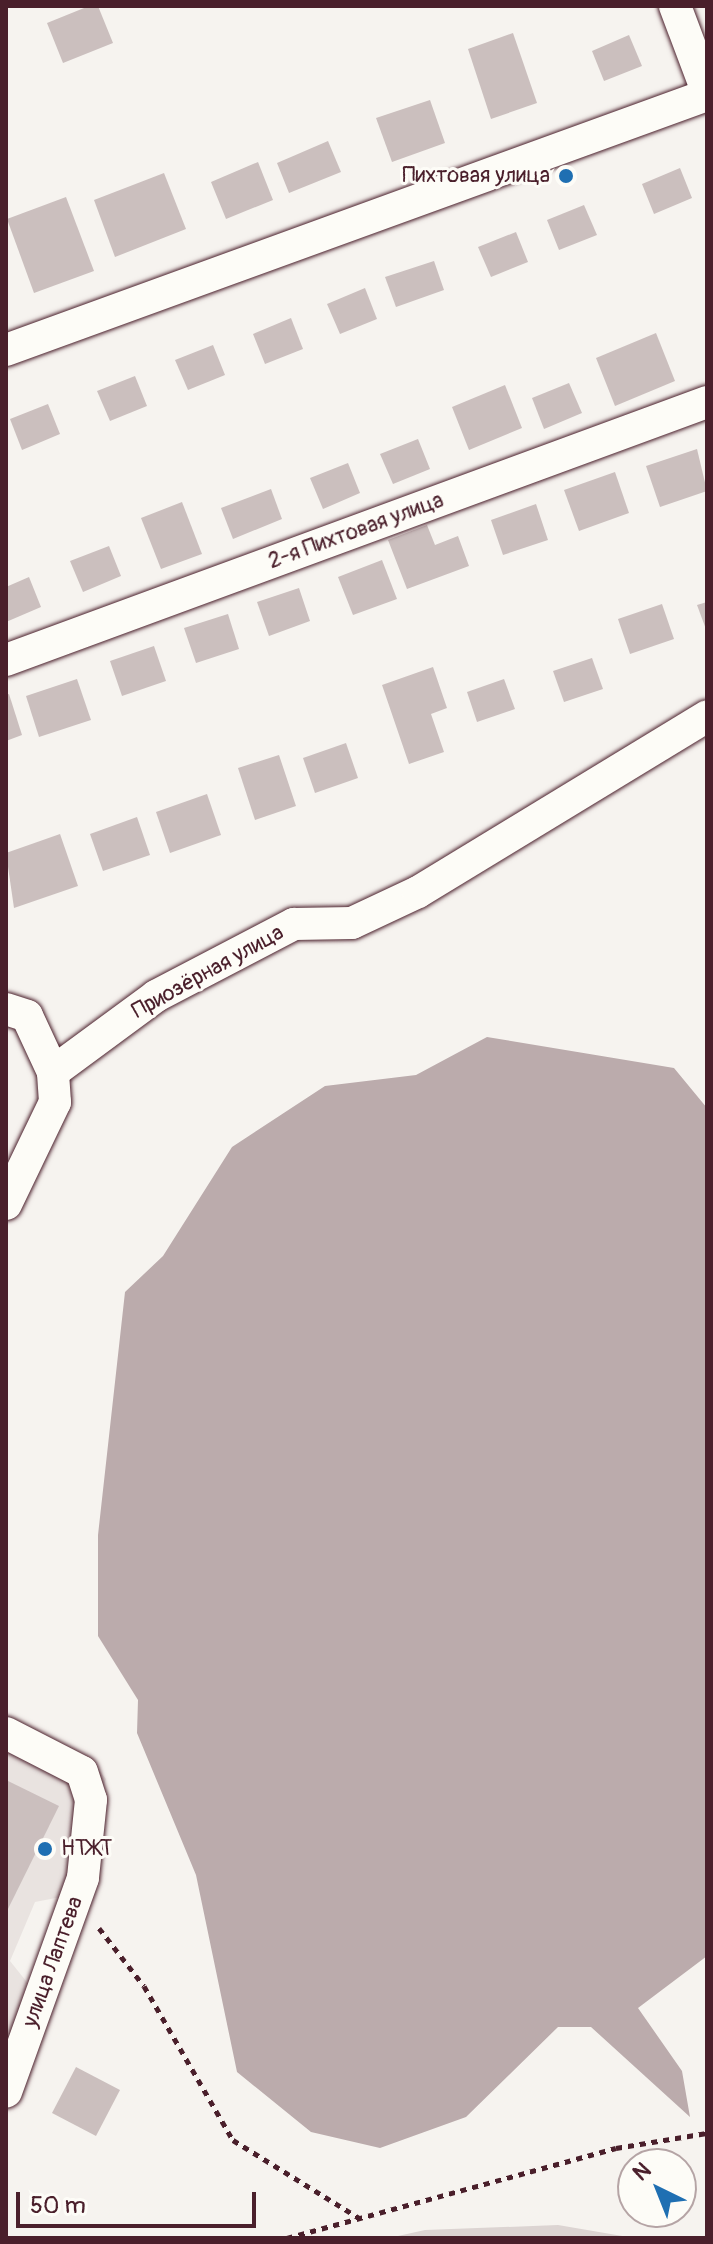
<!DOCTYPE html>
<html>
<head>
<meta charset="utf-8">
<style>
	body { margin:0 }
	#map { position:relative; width:713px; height:2244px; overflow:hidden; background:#f6f3ef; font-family:Pangolin,sans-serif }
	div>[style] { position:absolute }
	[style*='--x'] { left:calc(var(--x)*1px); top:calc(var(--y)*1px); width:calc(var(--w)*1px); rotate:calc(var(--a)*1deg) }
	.built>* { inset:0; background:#e9e3e0 }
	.green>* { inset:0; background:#dcd4d2 }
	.water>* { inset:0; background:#bbabac }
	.building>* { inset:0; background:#cbbfbe }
	.path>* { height:5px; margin-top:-2.5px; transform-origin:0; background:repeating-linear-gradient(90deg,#4a1f2b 0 6px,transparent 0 12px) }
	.roads { filter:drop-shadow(0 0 2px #4a1f2b) drop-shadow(0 0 2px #4a1f2b) }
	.minor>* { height:32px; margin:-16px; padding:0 16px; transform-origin:16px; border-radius:16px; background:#fdfcf7 }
	.dots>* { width:22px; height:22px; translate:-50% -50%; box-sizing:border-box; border:4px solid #fdfcf7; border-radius:50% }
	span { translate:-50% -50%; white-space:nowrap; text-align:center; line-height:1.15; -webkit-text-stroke:6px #fdfcf7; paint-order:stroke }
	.poi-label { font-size:22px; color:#4a1f2b }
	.right { translate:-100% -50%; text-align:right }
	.left { translate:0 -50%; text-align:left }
	.street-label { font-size:22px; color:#4a1f2b }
	.frame { position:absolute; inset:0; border:8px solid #4a1f2b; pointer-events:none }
	.north { position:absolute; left:617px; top:2148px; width:80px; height:80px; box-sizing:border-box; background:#fdfcf7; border:2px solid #b5a4a5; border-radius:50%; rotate:317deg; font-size:22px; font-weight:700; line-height:32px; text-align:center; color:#4a1f2b }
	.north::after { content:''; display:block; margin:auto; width:28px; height:36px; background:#1f6fb2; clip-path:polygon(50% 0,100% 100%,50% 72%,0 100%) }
	.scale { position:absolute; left:16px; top:2192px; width:240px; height:36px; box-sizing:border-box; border:4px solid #4a1f2b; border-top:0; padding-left:10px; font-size:24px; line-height:28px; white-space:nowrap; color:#4a1f2b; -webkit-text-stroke:6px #fdfcf7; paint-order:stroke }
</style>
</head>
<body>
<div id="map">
	<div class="built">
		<i style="clip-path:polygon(6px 1725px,95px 1765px,106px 1779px,66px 1896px,35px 1902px,10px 1961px,30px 1986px,6px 2054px)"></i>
	</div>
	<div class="green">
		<i style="clip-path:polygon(558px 2225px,634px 2238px,389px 2238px,425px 2230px)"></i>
	</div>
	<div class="water">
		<i style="clip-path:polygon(487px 1037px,674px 1068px,707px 1108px,707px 1956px,638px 2008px,682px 2071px,690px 2117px,591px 2027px,558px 2027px,466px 2117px,380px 2148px,311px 2132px,237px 2072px,196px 1875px,137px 1733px,138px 1700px,98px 1636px,98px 1535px,125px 1292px,163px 1256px,232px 1147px,325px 1086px,416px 1075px)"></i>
	</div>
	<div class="building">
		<i style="clip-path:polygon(89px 6px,98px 6px,113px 43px,63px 63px,47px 23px)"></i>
		<i style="clip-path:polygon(513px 33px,537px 103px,491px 119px,468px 49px)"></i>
		<i style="clip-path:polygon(629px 35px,642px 66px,604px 81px,592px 51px)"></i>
		<i style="clip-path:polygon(430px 100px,445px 143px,392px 162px,376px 118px)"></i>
		<i style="clip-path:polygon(328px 141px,341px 172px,289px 193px,277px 163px)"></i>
		<i style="clip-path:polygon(258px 162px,273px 200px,226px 219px,211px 182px)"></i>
		<i style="clip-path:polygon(680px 168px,692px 198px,654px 214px,642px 184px)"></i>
		<i style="clip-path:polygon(164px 173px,186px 229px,115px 257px,94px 200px)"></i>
		<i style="clip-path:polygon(66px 197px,94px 271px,34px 293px,7px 219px)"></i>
		<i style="clip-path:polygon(584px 205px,597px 235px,559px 250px,547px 220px)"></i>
		<i style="clip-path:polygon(516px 232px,528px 262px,491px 277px,478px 247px)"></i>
		<i style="clip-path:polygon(434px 261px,444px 290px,396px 307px,385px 277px)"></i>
		<i style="clip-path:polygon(365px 288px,377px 319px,340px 334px,327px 304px)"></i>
		<i style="clip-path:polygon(291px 318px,303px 349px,265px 364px,253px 334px)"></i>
		<i style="clip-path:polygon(656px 333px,675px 381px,615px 406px,596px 358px)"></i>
		<i style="clip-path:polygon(213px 345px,225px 375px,188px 390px,175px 360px)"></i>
		<i style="clip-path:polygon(135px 376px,147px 406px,110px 421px,97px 391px)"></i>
		<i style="clip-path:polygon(569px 383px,582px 413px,544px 429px,532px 398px)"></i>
		<i style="clip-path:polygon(505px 385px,522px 428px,469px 450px,452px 407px)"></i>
		<i style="clip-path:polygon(48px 404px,60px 434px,22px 450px,10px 419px)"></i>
		<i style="clip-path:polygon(418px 439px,430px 469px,393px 484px,380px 454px)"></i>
		<i style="clip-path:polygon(697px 449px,707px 491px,660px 507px,646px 466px)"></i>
		<i style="clip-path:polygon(348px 463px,360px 493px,323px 509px,310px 478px)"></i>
		<i style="clip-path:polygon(615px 472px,629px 513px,579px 531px,564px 490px)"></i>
		<i style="clip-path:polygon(271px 489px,282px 519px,233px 539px,221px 508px)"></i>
		<i style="clip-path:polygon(182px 502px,202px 554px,161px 569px,141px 518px)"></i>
		<i style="clip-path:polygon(536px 504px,548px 540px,503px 555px,491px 520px)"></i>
		<i style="clip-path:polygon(427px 525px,435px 545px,458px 536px,469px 566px,407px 589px,388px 540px)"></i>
		<i style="clip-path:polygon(109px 546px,121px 576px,83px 592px,70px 561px)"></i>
		<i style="clip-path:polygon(382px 560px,397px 599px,353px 615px,338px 577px)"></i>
		<i style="clip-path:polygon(29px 577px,41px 607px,6px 622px,6px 587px)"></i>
		<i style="clip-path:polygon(299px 588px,310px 621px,269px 636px,257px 602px)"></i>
		<i style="clip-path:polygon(707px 602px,707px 632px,697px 605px)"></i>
		<i style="clip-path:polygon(662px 604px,674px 639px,630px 654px,618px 619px)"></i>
		<i style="clip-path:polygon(228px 614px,239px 649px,196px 663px,184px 628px)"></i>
		<i style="clip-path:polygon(154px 646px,166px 681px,122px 696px,110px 661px)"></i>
		<i style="clip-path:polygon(592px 658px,603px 689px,564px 702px,553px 671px)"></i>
		<i style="clip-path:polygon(433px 667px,447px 708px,431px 714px,444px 752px,409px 764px,382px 685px)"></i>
		<i style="clip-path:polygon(77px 679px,91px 720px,39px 737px,26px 696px)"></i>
		<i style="clip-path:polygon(504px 679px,515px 709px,477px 722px,467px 692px)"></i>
		<i style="clip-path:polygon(9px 694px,22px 735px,6px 741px,6px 695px)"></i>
		<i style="clip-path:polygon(346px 743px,358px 778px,315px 793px,303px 758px)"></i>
		<i style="clip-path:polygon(279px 755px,296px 806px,255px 820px,238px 768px)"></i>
		<i style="clip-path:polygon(207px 794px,221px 835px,170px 853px,156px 812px)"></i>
		<i style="clip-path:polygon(137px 817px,150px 855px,103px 871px,90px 834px)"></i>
		<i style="clip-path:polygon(60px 834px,78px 886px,14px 908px,6px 853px)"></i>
		<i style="clip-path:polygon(6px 1780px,59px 1806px,6px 1913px)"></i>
		<i style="clip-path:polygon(76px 2067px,120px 2090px,96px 2136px,52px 2113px)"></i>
	</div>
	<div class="path">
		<i style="--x:99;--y:1928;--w:73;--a:52.2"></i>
		<i style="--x:144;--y:1986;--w:178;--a:60"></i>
		<i style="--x:233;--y:2140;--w:150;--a:31.7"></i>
		<i style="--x:287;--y:2238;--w:341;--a:-15.3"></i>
		<i style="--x:616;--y:2148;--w:92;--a:-9.4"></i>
	</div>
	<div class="roads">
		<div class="minor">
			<i style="--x:675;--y:6;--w:91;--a:69.4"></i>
			<i style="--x:6;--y:350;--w:746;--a:-19.99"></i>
			<i style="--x:6;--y:660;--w:747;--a:-20.21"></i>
			<i style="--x:6;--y:1009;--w:22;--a:18"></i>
			<i style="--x:27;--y:1016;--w:62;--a:65.1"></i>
			<i style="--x:6;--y:1204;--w:113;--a:-64.3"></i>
			<i style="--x:55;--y:1102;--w:30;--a:-94"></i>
			<i style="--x:53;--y:1072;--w:128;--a:-36.4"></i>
			<i style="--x:156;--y:996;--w:156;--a:-27.6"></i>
			<i style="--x:294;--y:924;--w:58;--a:-1"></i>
			<i style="--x:352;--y:923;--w:73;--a:-25.2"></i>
			<i style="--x:418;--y:892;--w:338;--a:-31.3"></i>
			<i style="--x:6;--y:1733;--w:85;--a:27.2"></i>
			<i style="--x:82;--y:1772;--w:29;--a:72"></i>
			<i style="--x:91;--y:1800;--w:78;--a:95.9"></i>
			<i style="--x:83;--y:1878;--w:227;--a:109.8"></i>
		</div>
	</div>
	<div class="dots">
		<i style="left:566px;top:176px;background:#1f6fb2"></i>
		<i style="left:45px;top:1849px;background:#1f6fb2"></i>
	</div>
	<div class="poi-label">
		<span class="right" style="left:550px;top:176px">Пихтовая улица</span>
		<span class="left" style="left:61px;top:1849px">НТЖТ</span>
	</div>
	<div class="street-label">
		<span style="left:356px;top:531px;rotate:-20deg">2-я Пихтовая улица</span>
		<span style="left:208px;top:972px;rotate:-29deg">Приозёрная улица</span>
		<span style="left:53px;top:1962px;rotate:-70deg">улица Лаптева</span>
	</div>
	<div class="frame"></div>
	<div class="north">N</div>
	<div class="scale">50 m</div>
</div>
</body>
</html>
